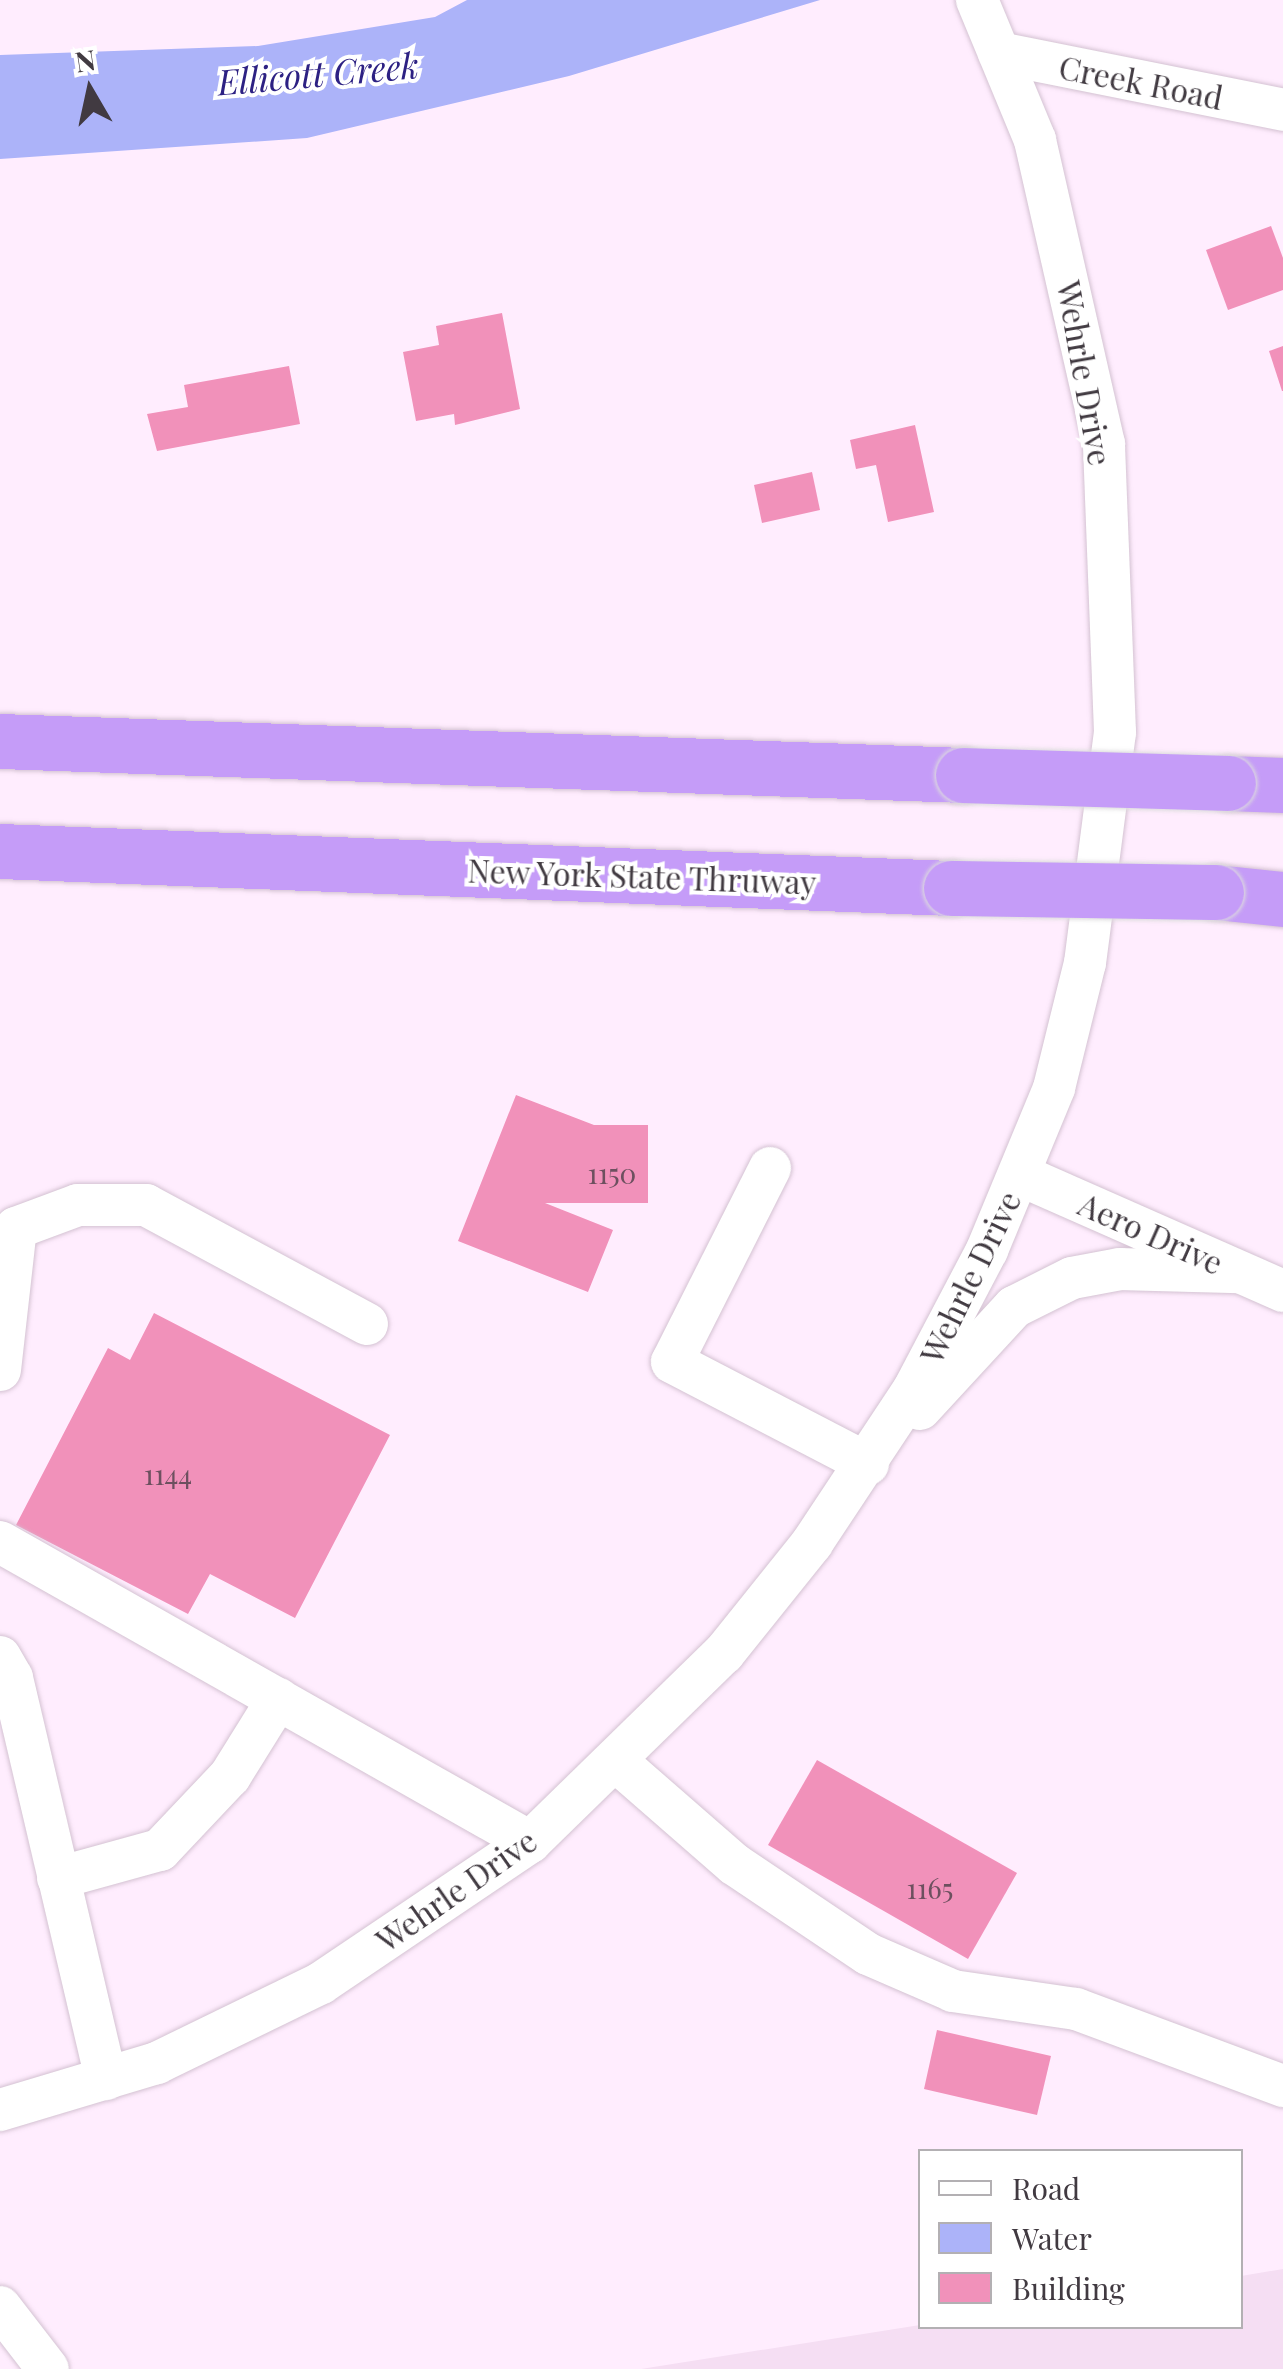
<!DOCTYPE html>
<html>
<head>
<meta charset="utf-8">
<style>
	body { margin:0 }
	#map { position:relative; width:1283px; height:2369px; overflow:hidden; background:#ffedfe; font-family:"Playfair Display",serif }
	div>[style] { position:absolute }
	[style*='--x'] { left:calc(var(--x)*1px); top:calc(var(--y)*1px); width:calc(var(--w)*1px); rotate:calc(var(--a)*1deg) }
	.built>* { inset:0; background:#f5def3 }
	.water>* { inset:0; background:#acb3f9 }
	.building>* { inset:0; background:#f191ba }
	.roads { filter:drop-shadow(0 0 2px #d4c2d2) drop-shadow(0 0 2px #d4c2d2) }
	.minor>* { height:42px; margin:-21px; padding:0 21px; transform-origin:21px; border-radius:21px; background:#fff }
	.highway>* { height:55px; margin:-27.5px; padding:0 27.5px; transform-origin:27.5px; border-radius:27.5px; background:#c59cf8 }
	.bridges { filter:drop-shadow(0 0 2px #dddcdd) drop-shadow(0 0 2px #dddcdd) }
	.highway-bridge>* { height:55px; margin:-27.5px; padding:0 27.5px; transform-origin:27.5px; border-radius:27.5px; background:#c59cf8 }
	span { translate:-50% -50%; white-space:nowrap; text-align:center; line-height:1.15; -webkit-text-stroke:8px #fff; paint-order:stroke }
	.number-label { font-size:28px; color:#6d505f }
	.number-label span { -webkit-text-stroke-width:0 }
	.street-label { font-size:32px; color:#413a41 }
	.water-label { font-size:35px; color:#2d2183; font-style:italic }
	.legend { position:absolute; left:918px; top:2149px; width:325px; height:180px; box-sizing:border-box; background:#fff; border:2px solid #b3b0b3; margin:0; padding:12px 18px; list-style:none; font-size:30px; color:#413a41 }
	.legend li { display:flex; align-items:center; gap:20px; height:50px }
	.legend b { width:50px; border:2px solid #b3b0b3 }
	.north { position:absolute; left:40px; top:40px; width:100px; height:100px; -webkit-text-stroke:8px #fff; paint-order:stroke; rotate:351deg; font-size:28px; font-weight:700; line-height:40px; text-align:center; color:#413a41 }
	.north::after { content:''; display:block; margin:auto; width:35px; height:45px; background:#413a41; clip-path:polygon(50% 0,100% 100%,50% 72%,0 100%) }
</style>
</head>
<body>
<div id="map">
	<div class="built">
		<i style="clip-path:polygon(1283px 2269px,1283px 2369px,641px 2369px,920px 2325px,1240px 2326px,1241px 2276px)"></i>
	</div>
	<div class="water">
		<i style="clip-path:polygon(467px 0,820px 0,569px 76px,307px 138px,0 159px,0 55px,258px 46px,435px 17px)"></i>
	</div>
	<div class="building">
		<i style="clip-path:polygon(1271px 226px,1283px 258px,1283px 290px,1228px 310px,1206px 250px)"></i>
		<i style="clip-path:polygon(502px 313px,520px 409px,455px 425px,454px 414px,416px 421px,403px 352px,439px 345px,436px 326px)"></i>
		<i style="clip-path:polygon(1283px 346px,1283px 391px,1282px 391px,1269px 351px)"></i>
		<i style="clip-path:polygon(289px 366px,300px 424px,157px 451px,147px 414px,188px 407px,184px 385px)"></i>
		<i style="clip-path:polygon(915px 425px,934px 512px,888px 522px,876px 465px,856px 469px,850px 440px)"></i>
		<i style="clip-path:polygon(812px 472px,820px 510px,762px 523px,754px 485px)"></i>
		<i style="clip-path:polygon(516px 1095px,594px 1125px,648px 1125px,648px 1203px,545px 1203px,613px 1230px,588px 1292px,458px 1241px)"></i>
		<i style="clip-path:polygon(154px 1313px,390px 1435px,295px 1618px,210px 1574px,188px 1614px,16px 1525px,108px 1348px,130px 1360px)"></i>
		<i style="clip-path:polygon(817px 1760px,1017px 1873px,968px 1959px,768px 1845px)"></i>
		<i style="clip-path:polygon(937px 2030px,1051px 2056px,1037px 2115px,924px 2089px)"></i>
	</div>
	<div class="roads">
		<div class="minor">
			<i style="--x:999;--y:53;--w:290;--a:11.3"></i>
			<i style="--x:770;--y:1168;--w:217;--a:116.8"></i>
			<i style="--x:672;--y:1362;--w:221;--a:27.5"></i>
			<i style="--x:1020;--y:1175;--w:287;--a:23.8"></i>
			<i style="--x:0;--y:1370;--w:143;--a:-83.6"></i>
			<i style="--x:16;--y:1228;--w:66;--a:-20.4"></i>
			<i style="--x:78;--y:1205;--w:68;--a:0"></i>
			<i style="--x:146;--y:1205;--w:251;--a:28.3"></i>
			<i style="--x:920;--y:1409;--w:139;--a:-47.3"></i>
			<i style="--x:1014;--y:1307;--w:65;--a:-26.6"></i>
			<i style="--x:1072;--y:1278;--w:49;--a:-10.6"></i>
			<i style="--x:1120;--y:1269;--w:118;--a:1.5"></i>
			<i style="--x:0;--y:1542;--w:609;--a:29.51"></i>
			<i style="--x:0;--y:1657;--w:24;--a:60"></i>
			<i style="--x:12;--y:1678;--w:412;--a:76.8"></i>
			<i style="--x:617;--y:1762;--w:155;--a:41.1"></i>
			<i style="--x:734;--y:1864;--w:161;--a:33.9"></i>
			<i style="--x:868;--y:1954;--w:93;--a:23.5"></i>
			<i style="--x:953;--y:1991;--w:124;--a:8.3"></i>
			<i style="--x:1076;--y:2009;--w:221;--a:20.4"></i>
			<i style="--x:58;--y:1878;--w:106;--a:-15.4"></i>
			<i style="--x:160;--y:1850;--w:102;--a:-46.6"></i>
			<i style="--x:230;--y:1776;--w:91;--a:-58.1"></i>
			<i style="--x:0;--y:2110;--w:164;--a:-16.7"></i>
			<i style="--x:157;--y:2063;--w:182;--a:-26"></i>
			<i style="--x:321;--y:1983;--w:252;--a:-34"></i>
			<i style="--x:530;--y:1842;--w:271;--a:-44.3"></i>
			<i style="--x:724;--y:1653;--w:141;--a:-51.3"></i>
			<i style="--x:812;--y:1543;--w:185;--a:-56.5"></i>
			<i style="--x:914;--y:1389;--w:157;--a:-62.3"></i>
			<i style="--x:987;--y:1250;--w:175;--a:-67.5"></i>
			<i style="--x:1054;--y:1088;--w:129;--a:-76.1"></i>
			<i style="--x:1085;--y:963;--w:233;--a:-82.6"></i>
			<i style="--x:1115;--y:732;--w:288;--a:-92.2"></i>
			<i style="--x:1104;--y:444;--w:312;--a:-102.8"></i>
			<i style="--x:1035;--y:140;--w:152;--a:-112.5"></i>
			<i style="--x:0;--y:2307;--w:78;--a:52.3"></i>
		</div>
		<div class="highway">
			<i style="--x:0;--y:741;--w:964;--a:2.02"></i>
			<i style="--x:1228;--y:783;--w:55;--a:2.1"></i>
			<i style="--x:0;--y:851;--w:952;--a:2.23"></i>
			<i style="--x:1216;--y:892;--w:67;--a:6"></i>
		</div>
	</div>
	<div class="bridges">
		<div class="highway-bridge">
			<i style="--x:963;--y:775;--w:265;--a:1.7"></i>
			<i style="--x:951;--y:888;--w:265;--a:0.9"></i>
		</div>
	</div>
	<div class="number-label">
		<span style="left:612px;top:1173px">1150</span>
		<span style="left:168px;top:1474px">1144</span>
		<span style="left:930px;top:1888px">1165</span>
	</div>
	<div class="street-label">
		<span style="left:1141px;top:82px;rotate:11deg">Creek Road</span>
		<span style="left:1085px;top:373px;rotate:80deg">Wehrle Drive</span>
		<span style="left:642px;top:876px;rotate:2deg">New York State Thruway</span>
		<span style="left:1151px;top:1233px;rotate:24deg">Aero Drive</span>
		<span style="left:970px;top:1277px;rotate:-64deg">Wehrle Drive</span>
		<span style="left:456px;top:1890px;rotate:-35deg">Wehrle Drive</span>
	</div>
	<div class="water-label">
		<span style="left:318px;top:73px;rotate:-5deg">Ellicott Creek</span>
	</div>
	<ul class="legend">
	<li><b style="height:12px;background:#fff"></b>Road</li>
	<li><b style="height:28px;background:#acb3f9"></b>Water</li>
	<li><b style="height:28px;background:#f191ba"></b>Building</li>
	</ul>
	<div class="north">N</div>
</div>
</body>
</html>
